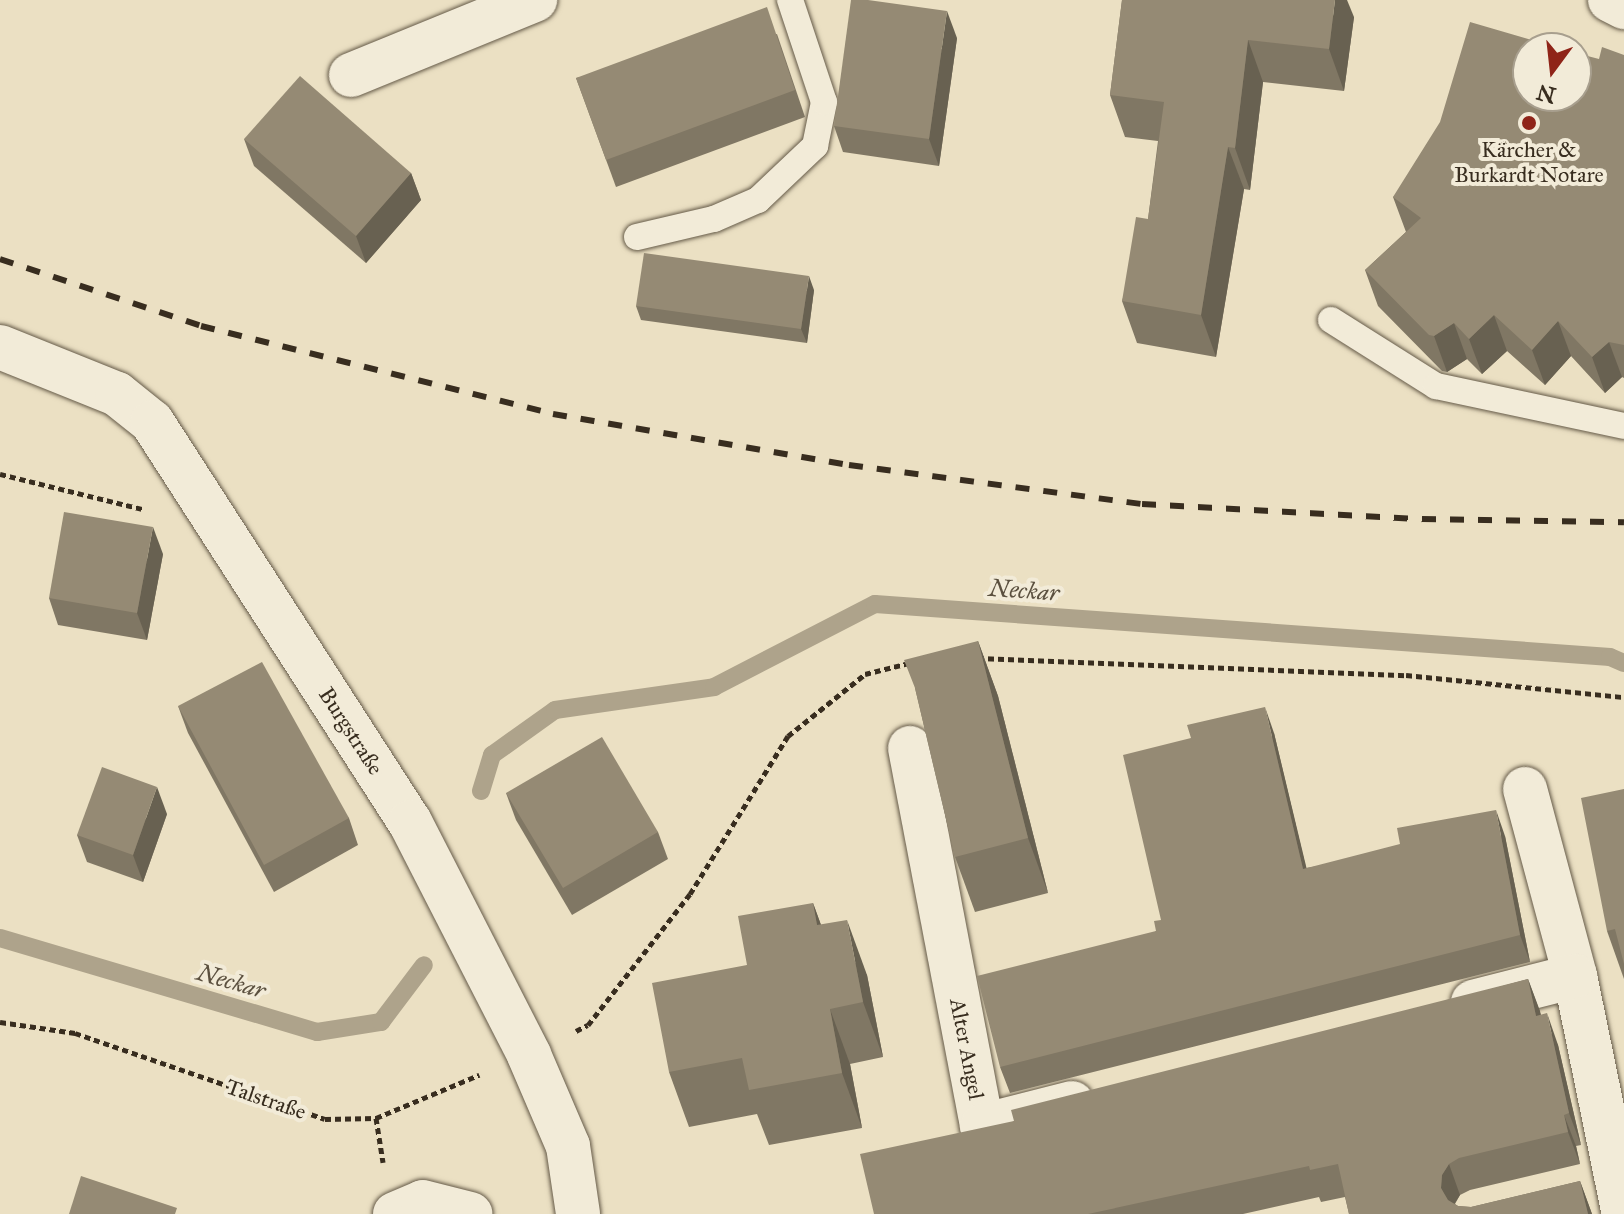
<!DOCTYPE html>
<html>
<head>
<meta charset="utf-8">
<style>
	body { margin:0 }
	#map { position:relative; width:1624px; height:1214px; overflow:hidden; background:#ebe0c3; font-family:"IM FELL Great Primer",serif }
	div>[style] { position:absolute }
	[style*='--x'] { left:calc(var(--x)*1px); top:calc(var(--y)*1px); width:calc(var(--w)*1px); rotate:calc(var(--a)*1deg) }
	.stream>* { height:18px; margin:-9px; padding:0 9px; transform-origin:9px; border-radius:9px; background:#aea38b }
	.path>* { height:5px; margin-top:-2.5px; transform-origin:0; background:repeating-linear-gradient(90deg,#382d1f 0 6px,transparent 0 10px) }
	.roads { filter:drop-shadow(0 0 2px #655a48) drop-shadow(0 0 2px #655a48) }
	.service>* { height:26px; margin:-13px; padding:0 13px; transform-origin:13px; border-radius:13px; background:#f2ebd8 }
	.minor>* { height:44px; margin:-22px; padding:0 22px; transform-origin:22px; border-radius:22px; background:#f2ebd8 }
	.rail>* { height:6px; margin-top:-3px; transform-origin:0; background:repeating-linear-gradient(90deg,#382d1f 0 14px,transparent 0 28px) }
	.wall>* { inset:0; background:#807764 }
	.shaded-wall>* { inset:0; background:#686151 }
	.building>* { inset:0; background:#958a74 }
	.dots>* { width:22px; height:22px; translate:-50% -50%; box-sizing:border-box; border:4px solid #f2ebd8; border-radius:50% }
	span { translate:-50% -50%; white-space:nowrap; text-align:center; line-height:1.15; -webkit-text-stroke:8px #f2ebd8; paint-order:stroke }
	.poi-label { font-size:22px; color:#382d1f }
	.street-label { font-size:22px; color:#382d1f }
	.water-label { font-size:24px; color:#5b503f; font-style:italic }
	.north { position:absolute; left:1512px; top:32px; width:80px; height:80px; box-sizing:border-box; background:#f2ebd8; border:2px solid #a89f8e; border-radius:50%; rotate:195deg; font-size:22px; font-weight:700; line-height:32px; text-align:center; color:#382d1f }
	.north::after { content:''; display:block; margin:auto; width:28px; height:36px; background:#8f2418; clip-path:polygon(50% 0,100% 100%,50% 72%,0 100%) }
</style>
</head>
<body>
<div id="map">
	<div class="stream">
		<i style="--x:481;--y:791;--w:38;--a:-73"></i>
		<i style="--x:492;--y:755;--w:77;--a:-35.5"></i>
		<i style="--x:555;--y:710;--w:161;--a:-8.2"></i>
		<i style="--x:714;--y:687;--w:181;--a:-27.3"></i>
		<i style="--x:875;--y:604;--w:737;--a:4.12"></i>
		<i style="--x:1610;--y:657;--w:15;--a:23"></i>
		<i style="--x:0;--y:938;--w:331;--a:16.5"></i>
		<i style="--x:317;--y:1032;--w:65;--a:-8.9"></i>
		<i style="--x:381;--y:1022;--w:71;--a:-53"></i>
	</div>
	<div class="path">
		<i style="--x:0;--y:474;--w:147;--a:13.8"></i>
		<i style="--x:978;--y:658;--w:428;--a:2.3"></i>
		<i style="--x:1406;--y:675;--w:219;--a:5.8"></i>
		<i style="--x:0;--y:1022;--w:76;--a:8.3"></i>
		<i style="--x:75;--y:1033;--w:264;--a:19"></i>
		<i style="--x:325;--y:1119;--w:51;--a:-1.1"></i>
		<i style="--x:376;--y:1118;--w:112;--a:-22.7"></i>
		<i style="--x:576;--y:1031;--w:13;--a:-27"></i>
		<i style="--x:588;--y:1025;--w:166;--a:-52.1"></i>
		<i style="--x:690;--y:894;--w:186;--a:-58.2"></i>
		<i style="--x:788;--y:736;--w:99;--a:-38.8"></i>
		<i style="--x:865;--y:674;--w:45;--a:-14"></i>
		<i style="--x:376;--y:1118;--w:45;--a:81"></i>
	</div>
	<div class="roads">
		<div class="service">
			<i style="--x:637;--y:237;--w:79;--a:-13.2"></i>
			<i style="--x:714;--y:219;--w:48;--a:-23.4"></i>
			<i style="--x:758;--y:200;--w:79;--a:-43.5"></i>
			<i style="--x:815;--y:146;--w:45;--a:-78.4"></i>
			<i style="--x:824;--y:102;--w:108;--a:-108.4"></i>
			<i style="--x:1331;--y:320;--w:124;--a:32.2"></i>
			<i style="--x:1436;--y:386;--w:192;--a:12"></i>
		</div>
		<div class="minor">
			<i style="--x:1610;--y:0;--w:16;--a:27"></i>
			<i style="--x:351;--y:75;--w:199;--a:-22.2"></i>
			<i style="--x:0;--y:347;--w:126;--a:21.9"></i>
			<i style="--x:117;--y:394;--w:45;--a:38.7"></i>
			<i style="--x:152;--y:422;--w:476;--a:57.2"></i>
			<i style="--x:410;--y:822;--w:262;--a:62.9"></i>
			<i style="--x:529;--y:1055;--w:99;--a:66.8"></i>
			<i style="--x:568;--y:1146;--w:69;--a:81.6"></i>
			<i style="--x:910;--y:748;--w:385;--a:79.2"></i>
			<i style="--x:982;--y:1126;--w:93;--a:-14.3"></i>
			<i style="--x:1525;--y:789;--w:194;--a:75"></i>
			<i style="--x:1575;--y:976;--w:243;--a:78.4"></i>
			<i style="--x:1473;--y:1002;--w:105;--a:-14.3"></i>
			<i style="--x:395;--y:1214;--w:30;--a:-23"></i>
			<i style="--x:423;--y:1202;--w:49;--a:14.3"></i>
		</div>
	</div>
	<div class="rail">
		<i style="--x:0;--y:259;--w:212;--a:18.4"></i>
		<i style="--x:201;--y:326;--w:363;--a:14"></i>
		<i style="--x:553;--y:414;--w:300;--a:9.8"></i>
		<i style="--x:849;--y:465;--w:296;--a:7.6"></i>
		<i style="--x:1142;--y:504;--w:280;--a:3.1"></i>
		<i style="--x:1422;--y:519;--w:202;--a:0.9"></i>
	</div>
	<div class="wall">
		<i style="clip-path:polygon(1122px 0,1354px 17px,1344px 91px,1263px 82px,1250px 190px,1244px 189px,1216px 357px,1137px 343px,1122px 301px,1148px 219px,1158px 141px,1125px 137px,1110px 95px)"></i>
		<i style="clip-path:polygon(777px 34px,805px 117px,616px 187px,576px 78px)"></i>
		<i style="clip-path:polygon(957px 38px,939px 166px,843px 152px,834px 126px)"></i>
		<i style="clip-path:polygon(1624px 55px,1624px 378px,1622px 377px,1605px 393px,1571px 356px,1545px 385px,1507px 351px,1482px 374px,1467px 359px,1447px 372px,1442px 371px,1378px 306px,1365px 270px,1406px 232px,1393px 197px,1599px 59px)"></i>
		<i style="clip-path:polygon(244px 139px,411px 173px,421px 200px,366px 263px,254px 166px)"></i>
		<i style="clip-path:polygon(814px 290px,807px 343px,641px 320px,636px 306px)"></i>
		<i style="clip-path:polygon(163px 554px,147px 640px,58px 625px,49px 598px)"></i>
		<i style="clip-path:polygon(978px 641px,998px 696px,1048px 893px,975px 912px,955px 857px,915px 688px)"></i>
		<i style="clip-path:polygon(178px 706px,349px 818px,358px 845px,274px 892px,188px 733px)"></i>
		<i style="clip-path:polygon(1274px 733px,1306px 868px,1505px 836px,1530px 962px,1010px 1093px,1000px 1067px,1156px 931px)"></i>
		<i style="clip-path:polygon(1624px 789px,1624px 979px,1607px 931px)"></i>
		<i style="clip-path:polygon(506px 793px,658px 832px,668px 859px,572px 915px,516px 820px)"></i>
		<i style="clip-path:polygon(167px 814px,143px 882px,87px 862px,77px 835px)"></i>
		<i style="clip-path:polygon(813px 903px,821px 925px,867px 975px,883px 1057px,850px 1064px,862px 1128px,769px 1145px,757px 1114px,689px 1127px,669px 1072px,747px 965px)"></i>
		<i style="clip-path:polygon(1528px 979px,1541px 1015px,1558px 1045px,1581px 1145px,1576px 1146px,1580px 1164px,1470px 1190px,1460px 1195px,1455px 1204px,1458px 1206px,1471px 1207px,1580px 1181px,1592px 1214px,1349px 1214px,1345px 1197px,1321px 1202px,1319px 1197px,1243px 1214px,874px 1214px,1014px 1121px)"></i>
	</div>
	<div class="shaded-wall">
		<i style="clip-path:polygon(1335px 0,1347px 0,1354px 17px,1344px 91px,1329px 49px)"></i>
		<i style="clip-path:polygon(947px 11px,957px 38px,939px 166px,929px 139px)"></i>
		<i style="clip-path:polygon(1248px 40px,1263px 82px,1250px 190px,1235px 148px)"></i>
		<i style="clip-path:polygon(1228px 147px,1244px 189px,1216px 357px,1201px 315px)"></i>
		<i style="clip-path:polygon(411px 173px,421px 200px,366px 263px,356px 236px)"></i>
		<i style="clip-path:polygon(809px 276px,814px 290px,807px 343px,801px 329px)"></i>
		<i style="clip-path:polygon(1494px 315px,1507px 351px,1482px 374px,1469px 339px)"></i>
		<i style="clip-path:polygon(1558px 321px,1571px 356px,1545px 385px,1532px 350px)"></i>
		<i style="clip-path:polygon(1454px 323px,1467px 359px,1447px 372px,1434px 336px)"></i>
		<i style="clip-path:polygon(1609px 342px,1622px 377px,1605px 393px,1592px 357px)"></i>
		<i style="clip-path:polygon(153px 527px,163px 554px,147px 640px,137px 613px)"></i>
		<i style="clip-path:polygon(978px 641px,998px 696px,1048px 893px,1028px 838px)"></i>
		<i style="clip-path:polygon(1265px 707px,1274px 733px,1313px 895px,1303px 869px)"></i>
		<i style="clip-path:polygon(157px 787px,167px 814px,143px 882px,133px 855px)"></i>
		<i style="clip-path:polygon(1496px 810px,1505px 836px,1530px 962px,1520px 935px)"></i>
		<i style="clip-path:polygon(813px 903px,833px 958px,817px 925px)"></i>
		<i style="clip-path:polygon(847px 920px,867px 975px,883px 1057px,863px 1002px)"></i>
		<i style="clip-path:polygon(1528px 979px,1540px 1011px,1547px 1047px,1536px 1016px)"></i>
		<i style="clip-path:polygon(830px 1009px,850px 1064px,862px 1128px,842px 1073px)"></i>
		<i style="clip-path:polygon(1547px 1013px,1558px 1045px,1581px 1145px,1569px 1113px)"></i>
		<i style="clip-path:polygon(1564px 1115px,1576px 1146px,1580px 1164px,1568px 1132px)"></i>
		<i style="clip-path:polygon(1449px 1164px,1460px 1195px,1453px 1206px,1453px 1214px,1441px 1188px,1442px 1175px)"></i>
		<i style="clip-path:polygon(1580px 1181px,1592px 1214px,1588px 1214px)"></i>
	</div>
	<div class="building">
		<i style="clip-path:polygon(851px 0,868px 0,947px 11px,929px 139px,834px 126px)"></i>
		<i style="clip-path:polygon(1122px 0,1335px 0,1329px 49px,1248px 40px,1235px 148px,1228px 147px,1201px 315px,1122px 301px,1136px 217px,1148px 219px,1164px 102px,1110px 95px)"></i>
		<i style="clip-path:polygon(767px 7px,795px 90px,606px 160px,576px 78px)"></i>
		<i style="clip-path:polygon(1470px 22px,1559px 48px,1528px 48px,1528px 96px,1576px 96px,1576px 53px,1599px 59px,1602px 47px,1624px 55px,1624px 345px,1609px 342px,1592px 357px,1558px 321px,1532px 350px,1494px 315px,1469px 339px,1454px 323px,1434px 336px,1429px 335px,1365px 270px,1421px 218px,1393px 197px,1440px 122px)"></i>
		<i style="clip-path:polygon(300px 76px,411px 173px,356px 236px,244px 139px)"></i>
		<i style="clip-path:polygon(644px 253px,809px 276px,801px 329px,636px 306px)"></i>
		<i style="clip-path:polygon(64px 512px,153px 527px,137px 613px,49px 598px)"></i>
		<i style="clip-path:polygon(978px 641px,1028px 838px,955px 857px,915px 688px,904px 660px)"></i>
		<i style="clip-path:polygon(262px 662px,349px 818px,264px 865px,178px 706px)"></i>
		<i style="clip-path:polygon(1265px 707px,1303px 869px,1400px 844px,1397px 828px,1496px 810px,1520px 935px,1000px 1067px,977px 976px,1156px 931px,1154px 921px,1161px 920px,1123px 755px,1191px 738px,1187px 725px)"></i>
		<i style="clip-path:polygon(602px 737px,658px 832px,563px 888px,506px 793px)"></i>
		<i style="clip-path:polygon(102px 767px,157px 787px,133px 855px,77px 835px)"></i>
		<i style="clip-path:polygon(1624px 789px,1624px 964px,1615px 929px,1607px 931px,1581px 798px)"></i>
		<i style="clip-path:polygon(813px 903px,817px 925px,847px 920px,863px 1002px,830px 1009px,842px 1073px,749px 1090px,742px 1058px,669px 1072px,652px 983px,747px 965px,738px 916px)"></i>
		<i style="clip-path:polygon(1528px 979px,1536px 1016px,1547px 1013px,1569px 1113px,1564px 1115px,1568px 1132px,1459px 1158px,1449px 1164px,1442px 1175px,1441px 1188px,1448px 1200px,1458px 1206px,1471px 1207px,1580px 1181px,1588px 1214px,1349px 1214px,1338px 1164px,1310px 1170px,1309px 1166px,1088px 1214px,874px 1214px,860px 1154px,1014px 1121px,1011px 1110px)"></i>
		<i style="clip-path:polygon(81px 1176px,177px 1208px,175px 1214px,69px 1214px)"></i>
	</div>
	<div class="dots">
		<i style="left:1529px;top:123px;background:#8f2418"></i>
	</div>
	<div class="poi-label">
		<span style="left:1529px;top:162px">Kärcher &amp;<br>Burkardt Notare</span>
	</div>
	<div class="street-label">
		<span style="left:351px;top:731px;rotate:57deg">Burgstraße</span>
		<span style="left:967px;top:1049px;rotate:79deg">Alter Angel</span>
		<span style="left:266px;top:1099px;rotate:19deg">Talstraße</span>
	</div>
	<div class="water-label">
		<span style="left:1024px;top:591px;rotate:4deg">Neckar</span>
		<span style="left:231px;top:982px;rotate:16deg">Neckar</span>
	</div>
	<div class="north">N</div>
</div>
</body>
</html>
